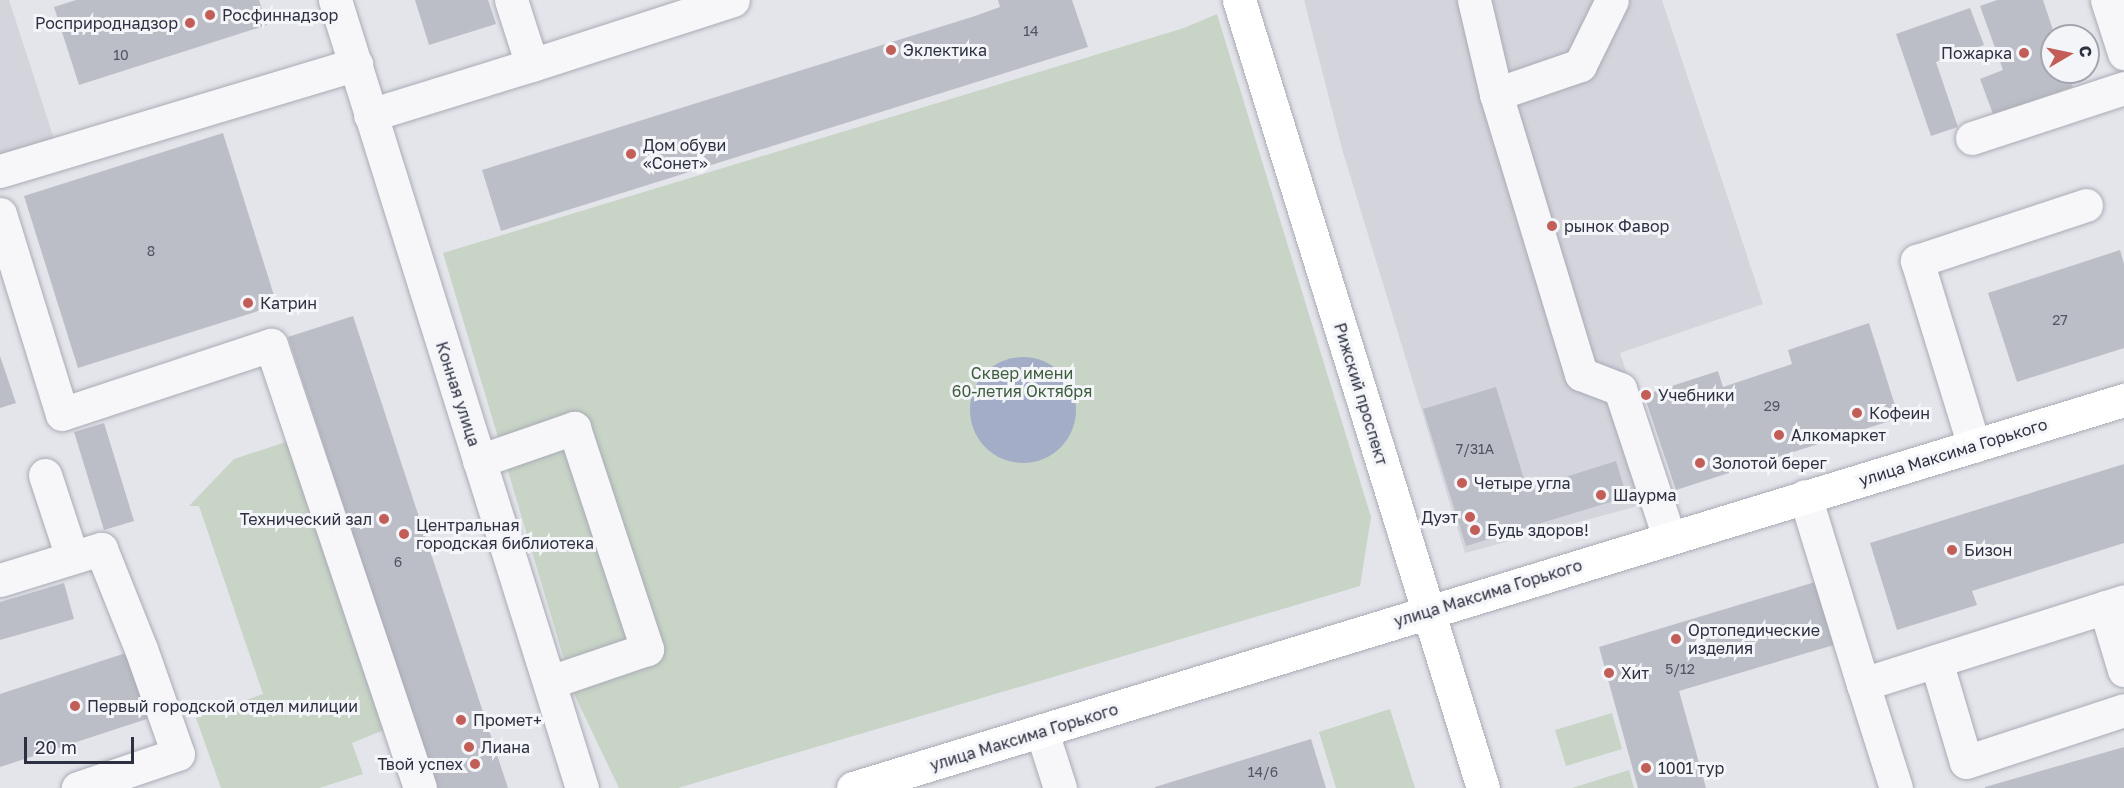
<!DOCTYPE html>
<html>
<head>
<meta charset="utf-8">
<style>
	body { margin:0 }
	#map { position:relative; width:2124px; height:788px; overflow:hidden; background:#e4e5eb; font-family:"Golos Text",sans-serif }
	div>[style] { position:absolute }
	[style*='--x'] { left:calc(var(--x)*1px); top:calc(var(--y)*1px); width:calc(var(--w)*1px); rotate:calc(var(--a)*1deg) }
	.built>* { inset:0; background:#d3d4dc }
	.green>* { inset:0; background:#c7d4c6 }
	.water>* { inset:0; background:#a3adc7 }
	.round { border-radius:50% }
	.building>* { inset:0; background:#bcbec7 }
	.roads { filter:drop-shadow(0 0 2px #a9abb5) drop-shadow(0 0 2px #a9abb5) }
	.minor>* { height:33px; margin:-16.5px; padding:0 16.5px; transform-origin:16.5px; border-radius:16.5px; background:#f7f7f9 }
	.major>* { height:33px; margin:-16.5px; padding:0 16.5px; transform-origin:16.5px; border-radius:16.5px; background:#fff }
	.dots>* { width:16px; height:16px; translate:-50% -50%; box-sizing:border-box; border:3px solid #f4f5f8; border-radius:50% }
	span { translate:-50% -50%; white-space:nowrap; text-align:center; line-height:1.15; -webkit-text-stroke:6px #f4f5f8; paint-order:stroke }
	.number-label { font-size:14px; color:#515462 }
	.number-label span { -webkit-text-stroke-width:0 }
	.poi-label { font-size:16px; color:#2d3041 }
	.left { translate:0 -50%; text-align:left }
	.right { translate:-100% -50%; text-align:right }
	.park-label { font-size:16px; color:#3c5c3d }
	.street-label { font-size:16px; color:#2d3041 }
	.north { position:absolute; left:2040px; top:24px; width:60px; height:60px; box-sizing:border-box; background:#f4f5f8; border:2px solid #a4a6af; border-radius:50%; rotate:81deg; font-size:16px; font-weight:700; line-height:24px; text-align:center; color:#2d3041 }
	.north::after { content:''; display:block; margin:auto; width:21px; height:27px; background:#c25e57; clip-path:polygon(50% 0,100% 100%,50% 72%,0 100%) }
	.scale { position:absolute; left:24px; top:737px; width:110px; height:27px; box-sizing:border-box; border:3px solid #2d3041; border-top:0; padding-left:8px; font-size:18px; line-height:21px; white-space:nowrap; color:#2d3041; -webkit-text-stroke:4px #f4f5f8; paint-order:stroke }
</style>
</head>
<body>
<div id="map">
	<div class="built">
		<i style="clip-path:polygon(0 0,9px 0,55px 142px,0 159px)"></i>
		<i style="clip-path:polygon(1304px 0,1662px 0,1763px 304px,1620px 353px,1667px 498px,1465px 553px,1342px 149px)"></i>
	</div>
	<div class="green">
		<i style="clip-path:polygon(1217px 14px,1371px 517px,1360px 586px,678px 788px,619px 788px,575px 696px,443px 253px,1184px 28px)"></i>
		<i style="clip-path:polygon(292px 440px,391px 727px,352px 743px,363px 774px,319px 788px,221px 788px,196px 718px,263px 694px,199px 506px,189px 506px,234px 459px)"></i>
		<i style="clip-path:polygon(1390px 709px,1415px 788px,1336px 788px,1319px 732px)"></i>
		<i style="clip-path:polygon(1612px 713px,1622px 749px,1566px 766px,1555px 730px)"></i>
		<i style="clip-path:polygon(1629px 770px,1634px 788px,1572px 788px)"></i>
	</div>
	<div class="water">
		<i class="round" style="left:970px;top:357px;width:106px;height:106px"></i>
	</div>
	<div class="building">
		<i style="clip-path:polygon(76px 0,259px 0,267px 25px,79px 85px,54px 7px)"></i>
		<i style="clip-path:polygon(415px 0,488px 0,496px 24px,429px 45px)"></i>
		<i style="clip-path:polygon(998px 0,1072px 0,1088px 47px,501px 231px,482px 170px,975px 16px,1000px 7px)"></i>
		<i style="clip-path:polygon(1997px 0,2043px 0,2055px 36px,2052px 36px,2052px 72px,2068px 72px,2073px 87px,1993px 114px,1980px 79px,2003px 70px,1980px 6px)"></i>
		<i style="clip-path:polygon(1970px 8px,1984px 45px,1936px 62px,1958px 127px,1931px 136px,1896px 34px)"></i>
		<i style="clip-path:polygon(223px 133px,277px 305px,78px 368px,24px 196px)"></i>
		<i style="clip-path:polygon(2120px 250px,2124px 264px,2124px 348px,2017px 382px,1988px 293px)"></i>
		<i style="clip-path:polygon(353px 316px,508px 788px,436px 788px,288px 337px)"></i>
		<i style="clip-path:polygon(1869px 323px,1899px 418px,1676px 490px,1644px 395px,1718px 371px,1723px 387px,1792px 364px,1788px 350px)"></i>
		<i style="clip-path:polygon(0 356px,16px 403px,0 408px)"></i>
		<i style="clip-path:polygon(1496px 387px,1527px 489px,1616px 461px,1627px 497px,1466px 546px,1423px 409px)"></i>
		<i style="clip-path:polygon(104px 423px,134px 521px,104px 530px,74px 432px)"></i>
		<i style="clip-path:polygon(2124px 464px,2124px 543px,1972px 591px,1977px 605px,1897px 630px,1870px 543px)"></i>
		<i style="clip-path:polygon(1815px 582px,1834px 645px,1679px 691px,1706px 788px,1638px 788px,1599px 647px)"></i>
		<i style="clip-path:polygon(64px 583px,74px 619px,0 640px,0 602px)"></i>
		<i style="clip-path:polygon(132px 651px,153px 717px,0 767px,0 694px)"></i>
		<i style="clip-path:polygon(1311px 739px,1326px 788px,1155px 788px,1155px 787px)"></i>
		<i style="clip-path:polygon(2124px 747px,2124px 788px,1985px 788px,1985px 787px)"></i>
	</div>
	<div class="roads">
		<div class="minor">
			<i style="--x:335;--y:0;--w:826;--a:72.6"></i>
			<i style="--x:511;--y:0;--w:68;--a:72.1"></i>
			<i style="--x:532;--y:65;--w:211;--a:-17.9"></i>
			<i style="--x:1474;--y:0;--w:97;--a:76.8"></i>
			<i style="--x:1496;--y:94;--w:293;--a:73.1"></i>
			<i style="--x:1581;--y:374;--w:42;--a:21"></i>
			<i style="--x:1620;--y:389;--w:156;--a:71.7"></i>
			<i style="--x:2107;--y:0;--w:56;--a:72.2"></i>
			<i style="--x:1496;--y:94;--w:89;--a:-19"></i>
			<i style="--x:1580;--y:65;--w:72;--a:-63.8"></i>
			<i style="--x:370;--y:115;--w:170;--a:-17.2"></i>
			<i style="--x:1972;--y:138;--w:160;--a:-18.2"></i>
			<i style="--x:0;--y:171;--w:372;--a:-16.7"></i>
			<i style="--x:0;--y:214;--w:209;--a:72.8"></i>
			<i style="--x:62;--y:414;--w:220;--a:-18.3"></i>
			<i style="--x:271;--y:345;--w:467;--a:71.4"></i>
			<i style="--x:1974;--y:446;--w:194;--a:-107.1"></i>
			<i style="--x:1917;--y:261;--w:178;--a:-18.3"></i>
			<i style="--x:479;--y:461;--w:101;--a:-19.2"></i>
			<i style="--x:574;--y:428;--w:233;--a:71.7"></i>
			<i style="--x:647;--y:649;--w:102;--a:161.2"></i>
			<i style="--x:45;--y:475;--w:86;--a:71.8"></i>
			<i style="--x:1805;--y:496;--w:197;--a:72.9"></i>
			<i style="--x:1863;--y:684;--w:274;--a:-17.6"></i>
			<i style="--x:0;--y:580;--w:106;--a:-17.1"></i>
			<i style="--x:101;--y:549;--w:108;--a:68.2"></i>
			<i style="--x:141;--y:649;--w:111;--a:70.6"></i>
			<i style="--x:178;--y:754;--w:106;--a:161.2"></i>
			<i style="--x:2105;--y:607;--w:66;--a:73.2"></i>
			<i style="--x:1936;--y:661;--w:105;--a:73.5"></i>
			<i style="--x:1966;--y:762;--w:166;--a:-18.2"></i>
			<i style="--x:1863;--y:684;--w:109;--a:72.4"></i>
			<i style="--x:1042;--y:732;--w:59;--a:72.2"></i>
		</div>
		<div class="major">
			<i style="--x:1239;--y:0;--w:825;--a:72.8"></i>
			<i style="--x:853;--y:788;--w:1329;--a:-16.98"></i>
		</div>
	</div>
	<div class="dots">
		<i style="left:210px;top:15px;background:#c25e57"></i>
		<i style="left:190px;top:23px;background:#c25e57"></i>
		<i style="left:891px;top:50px;background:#c25e57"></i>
		<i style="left:2024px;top:53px;background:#c25e57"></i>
		<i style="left:631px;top:154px;background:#c25e57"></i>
		<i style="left:1552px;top:226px;background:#c25e57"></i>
		<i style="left:248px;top:303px;background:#c25e57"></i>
		<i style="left:1646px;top:395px;background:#c25e57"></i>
		<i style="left:1857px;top:413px;background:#c25e57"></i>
		<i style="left:1779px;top:435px;background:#c25e57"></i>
		<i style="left:1700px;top:463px;background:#c25e57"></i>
		<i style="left:1462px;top:483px;background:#c25e57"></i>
		<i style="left:1601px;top:495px;background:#c25e57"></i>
		<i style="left:1470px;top:517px;background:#c25e57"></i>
		<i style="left:384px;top:519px;background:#c25e57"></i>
		<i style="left:1475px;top:530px;background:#c25e57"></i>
		<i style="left:404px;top:534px;background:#c25e57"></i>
		<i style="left:1952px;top:550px;background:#c25e57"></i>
		<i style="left:1676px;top:639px;background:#c25e57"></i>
		<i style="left:1609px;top:673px;background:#c25e57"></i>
		<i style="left:75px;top:706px;background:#c25e57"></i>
		<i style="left:461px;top:720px;background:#c25e57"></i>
		<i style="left:469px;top:747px;background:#c25e57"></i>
		<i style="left:475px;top:764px;background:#c25e57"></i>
		<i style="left:1646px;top:768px;background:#c25e57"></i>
	</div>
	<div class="number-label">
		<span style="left:1031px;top:31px">14</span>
		<span style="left:121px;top:55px">10</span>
		<span style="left:151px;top:251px">8</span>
		<span style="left:2060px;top:320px">27</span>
		<span style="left:1772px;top:406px">29</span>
		<span style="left:1475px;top:449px">7/31А</span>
		<span style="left:398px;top:562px">6</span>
		<span style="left:1680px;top:669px">5/12</span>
		<span style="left:1263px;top:772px">14/6</span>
	</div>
	<div class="poi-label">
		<span class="left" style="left:222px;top:15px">Росфиннадзор</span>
		<span class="right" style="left:178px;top:23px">Росприроднадзор</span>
		<span class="left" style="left:903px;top:50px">Эклектика</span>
		<span class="right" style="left:2012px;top:53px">Пожарка</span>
		<span class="left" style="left:643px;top:154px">Дом обуви<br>«Сонет»</span>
		<span class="left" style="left:1564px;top:226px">рынок Фавор</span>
		<span class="left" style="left:260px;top:303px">Катрин</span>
		<span class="left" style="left:1658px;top:395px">Учебники</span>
		<span class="left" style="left:1869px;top:413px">Кофеин</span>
		<span class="left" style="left:1791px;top:435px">Алкомаркет</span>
		<span class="left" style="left:1712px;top:463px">Золотой берег</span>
		<span class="left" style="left:1474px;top:483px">Четыре угла</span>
		<span class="left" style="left:1613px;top:495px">Шаурма</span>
		<span class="right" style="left:1458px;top:517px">Дуэт</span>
		<span class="right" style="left:372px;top:519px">Технический зал</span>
		<span class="left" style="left:416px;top:534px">Центральная<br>городская библиотека</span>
		<span class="left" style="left:1487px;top:530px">Будь здоров!</span>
		<span class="left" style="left:1964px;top:550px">Бизон</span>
		<span class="left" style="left:1688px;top:639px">Ортопедические<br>изделия</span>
		<span class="left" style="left:1621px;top:673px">Хит</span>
		<span class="left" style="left:87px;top:706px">Первый городской отдел милиции</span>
		<span class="left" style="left:473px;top:720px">Промет+</span>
		<span class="left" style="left:481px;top:747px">Лиана</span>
		<span class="right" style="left:463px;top:764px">Твой успех</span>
		<span class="left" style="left:1658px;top:768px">1001 тур</span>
	</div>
	<div class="park-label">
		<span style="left:1022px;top:382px">Сквер имени<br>60-летия Октября</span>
	</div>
	<div class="street-label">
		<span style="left:458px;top:394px;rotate:72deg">Конная улица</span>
		<span style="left:1361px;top:394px;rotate:73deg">Рижский проспект</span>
		<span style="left:1953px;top:452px;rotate:-17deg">улица Максима Горького</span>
		<span style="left:1488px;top:593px;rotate:-17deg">улица Максима Горького</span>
		<span style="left:1024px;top:737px;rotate:-17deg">улица Максима Горького</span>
	</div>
	<div class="north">С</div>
	<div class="scale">20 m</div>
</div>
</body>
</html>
